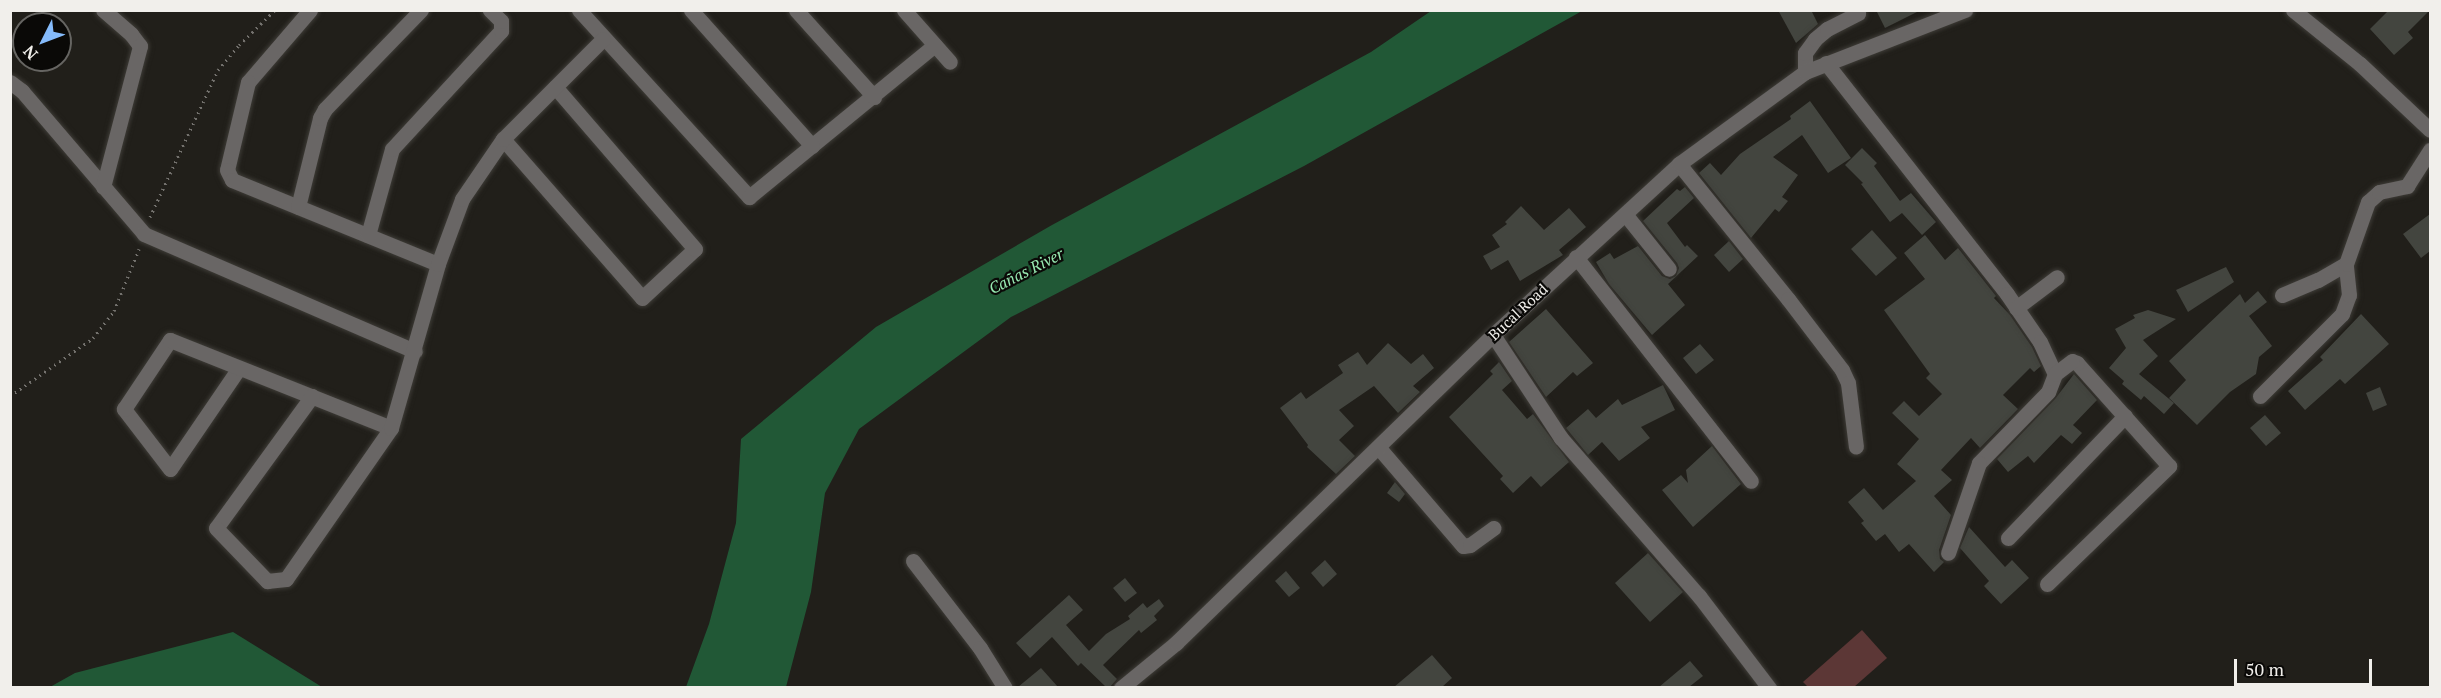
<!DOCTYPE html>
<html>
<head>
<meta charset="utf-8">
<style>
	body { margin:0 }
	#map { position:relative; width:2441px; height:698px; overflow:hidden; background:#211f1a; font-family:"PT Serif",serif }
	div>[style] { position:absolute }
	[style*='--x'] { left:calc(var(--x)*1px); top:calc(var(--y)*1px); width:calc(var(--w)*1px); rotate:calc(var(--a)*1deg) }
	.green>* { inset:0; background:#5c3736 }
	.water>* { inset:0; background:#215836 }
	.building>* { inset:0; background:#43453f }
	.path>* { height:3px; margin-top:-1.5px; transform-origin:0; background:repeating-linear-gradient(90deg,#74726e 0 1.5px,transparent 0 6px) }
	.roads { filter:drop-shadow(0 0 2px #3e3c37) drop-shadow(0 0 2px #3e3c37) }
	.minor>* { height:15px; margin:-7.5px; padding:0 7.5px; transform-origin:7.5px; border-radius:7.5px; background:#696665 }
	span { translate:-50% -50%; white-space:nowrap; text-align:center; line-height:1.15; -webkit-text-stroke:4.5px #0a0907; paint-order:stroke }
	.street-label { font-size:15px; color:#f1efeb }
	.water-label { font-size:16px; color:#97e8b1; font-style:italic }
	.frame { position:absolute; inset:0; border:12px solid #f1efeb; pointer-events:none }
	.north { position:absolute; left:12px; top:12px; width:60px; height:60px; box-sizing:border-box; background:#0a0907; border:2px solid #666562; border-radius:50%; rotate:228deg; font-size:16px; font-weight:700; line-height:24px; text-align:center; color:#f1efeb }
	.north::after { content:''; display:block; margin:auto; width:21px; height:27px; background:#85bbfb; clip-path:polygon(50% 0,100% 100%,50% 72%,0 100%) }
	.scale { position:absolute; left:2234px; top:659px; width:138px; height:27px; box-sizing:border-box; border:3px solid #f1efeb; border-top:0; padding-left:8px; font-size:18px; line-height:21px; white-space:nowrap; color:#f1efeb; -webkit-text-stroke:4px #0a0907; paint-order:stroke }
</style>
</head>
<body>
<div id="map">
	<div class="green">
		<i style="clip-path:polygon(1862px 630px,1887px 658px,1854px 687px,1808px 687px,1803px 682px)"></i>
	</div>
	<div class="water">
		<i style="clip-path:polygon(1431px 11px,1582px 11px,1304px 166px,1011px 317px,859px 429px,825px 493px,811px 592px,786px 687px,686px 687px,709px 624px,736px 523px,741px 439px,876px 327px,1052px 225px,1371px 52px)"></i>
		<i style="clip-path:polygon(233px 632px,322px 687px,50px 687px,75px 673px)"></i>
	</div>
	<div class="building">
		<i style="clip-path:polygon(1778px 10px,1811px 10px,1818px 24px,1796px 43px)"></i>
		<i style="clip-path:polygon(1876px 10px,1921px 10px,1885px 28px)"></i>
		<i style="clip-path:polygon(2389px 10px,2430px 10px,2408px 32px,2413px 38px,2394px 55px,2370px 29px)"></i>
		<i style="clip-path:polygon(1810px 101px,1851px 158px,1828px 173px,1802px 135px,1773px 157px,1798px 175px,1782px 197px,1788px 201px,1779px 212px,1775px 209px,1751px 238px,1699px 173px,1710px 163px,1721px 175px,1740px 154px,1791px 119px,1790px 116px)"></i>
		<i style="clip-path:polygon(1862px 148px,1877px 163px,1874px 166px,1900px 201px,1911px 193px,1936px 222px,1922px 235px,1902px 213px,1890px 222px,1861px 184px,1863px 183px,1845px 165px)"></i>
		<i style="clip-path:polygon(1685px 187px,1694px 198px,1667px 223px,1685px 247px,1687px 245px,1698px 256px,1668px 284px,1685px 305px,1652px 335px,1609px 284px,1596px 262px,1610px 253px,1614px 259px,1638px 246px,1662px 276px,1670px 279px,1676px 276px,1679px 268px,1677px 263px,1643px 221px,1677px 189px,1680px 191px)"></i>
		<i style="clip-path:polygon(1521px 206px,1544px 230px,1569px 208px,1586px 227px,1559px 250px,1563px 255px,1520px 281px,1508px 260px,1491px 270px,1483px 256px,1500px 247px,1492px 235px,1507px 224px,1505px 222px)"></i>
		<i style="clip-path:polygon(2430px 214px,2430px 251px,2421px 258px,2403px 234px)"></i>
		<i style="clip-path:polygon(1872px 230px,1897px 258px,1876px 276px,1851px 249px)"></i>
		<i style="clip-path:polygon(1925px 235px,1945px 260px,1958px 248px,1996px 296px,1994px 298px,2010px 315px,2032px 347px,2041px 366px,2034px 372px,2030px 368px,2003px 395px,2018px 409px,1980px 448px,1971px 438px,1941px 470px,1952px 480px,1934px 496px,1951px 515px,1939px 550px,1940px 559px,1944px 562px,1934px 572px,1909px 544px,1899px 552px,1885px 534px,1876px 541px,1861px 523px,1864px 521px,1848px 502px,1864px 488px,1883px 510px,1916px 481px,1897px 464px,1919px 439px,1892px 413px,1904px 401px,1919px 416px,1942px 394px,1926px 378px,1930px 374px,1884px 310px,1925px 279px,1904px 253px)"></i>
		<i style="clip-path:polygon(1729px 241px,1743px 259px,1729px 272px,1714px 255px)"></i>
		<i style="clip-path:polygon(2226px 267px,2234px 282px,2188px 312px,2176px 290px)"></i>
		<i style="clip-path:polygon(2258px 291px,2267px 302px,2249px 316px,2272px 346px,2259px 357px,2256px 374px,2230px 392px,2197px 425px,2169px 398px,2186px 380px,2169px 361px,2240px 294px,2245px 303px)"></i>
		<i style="clip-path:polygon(1546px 309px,1593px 363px,1577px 376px,1573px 372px,1546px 397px,1509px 342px)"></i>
		<i style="clip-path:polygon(2148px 310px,2176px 319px,2143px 340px,2158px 356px,2139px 374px,2174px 403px,2164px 414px,2144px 396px,2141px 400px,2122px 384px,2124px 381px,2109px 368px,2126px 348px,2115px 329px,2135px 318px,2133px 315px)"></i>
		<i style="clip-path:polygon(2361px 314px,2389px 344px,2345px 384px,2340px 379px,2305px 410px,2288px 391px,2323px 360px,2320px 357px)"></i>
		<i style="clip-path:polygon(1388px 343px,1411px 364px,1423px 354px,1434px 368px,1413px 386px,1420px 392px,1398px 413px,1374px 386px,1339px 410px,1354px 426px,1339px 440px,1355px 456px,1336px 474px,1307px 447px,1308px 445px,1280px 408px,1301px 392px,1306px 399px,1343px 373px,1338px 365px,1358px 352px,1367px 365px)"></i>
		<i style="clip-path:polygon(1700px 344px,1714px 360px,1696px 374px,1683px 358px)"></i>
		<i style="clip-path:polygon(1499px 362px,1512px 381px,1502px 390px,1527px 419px,1533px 414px,1569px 462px,1541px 487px,1531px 476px,1513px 493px,1500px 479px,1503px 476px,1449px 417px,1493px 374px,1490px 371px)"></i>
		<i style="clip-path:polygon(2074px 374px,2097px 400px,2073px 425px,2082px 433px,2072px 444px,2061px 435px,2034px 463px,2028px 456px,2008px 472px,1997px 459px,2055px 399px)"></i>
		<i style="clip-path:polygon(1663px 385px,1675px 410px,1641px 427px,1650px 438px,1619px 461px,1602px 442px,1588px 455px,1566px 428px,1588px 409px,1596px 418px,1618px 399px,1622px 405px)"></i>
		<i style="clip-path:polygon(2380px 387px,2387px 405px,2373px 411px,2366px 393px)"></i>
		<i style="clip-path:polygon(2265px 415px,2281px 433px,2266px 446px,2250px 428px)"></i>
		<i style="clip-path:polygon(1712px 446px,1741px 484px,1693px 527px,1662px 490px,1681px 475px,1688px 483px,1686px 470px)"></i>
		<i style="clip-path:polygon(1395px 482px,1405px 494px,1399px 502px,1387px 493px)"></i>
		<i style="clip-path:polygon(1969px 527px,2005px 567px,2012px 560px,2029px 578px,2001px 604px,1984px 586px,1989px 581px,1960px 548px)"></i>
		<i style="clip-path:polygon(1648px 553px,1683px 592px,1650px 622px,1615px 583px)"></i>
		<i style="clip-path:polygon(1325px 560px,1337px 574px,1323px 587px,1311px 573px)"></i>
		<i style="clip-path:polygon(1286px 571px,1300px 588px,1289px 597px,1275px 581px)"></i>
		<i style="clip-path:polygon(1125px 578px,1137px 593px,1125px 602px,1113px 588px)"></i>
		<i style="clip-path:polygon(1069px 595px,1083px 610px,1066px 625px,1089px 651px,1106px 634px,1130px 619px,1128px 616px,1143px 603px,1147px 608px,1159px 599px,1164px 606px,1154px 616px,1157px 620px,1141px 633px,1139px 630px,1103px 665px,1117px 679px,1110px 687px,1106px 687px,1081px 663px,1078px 666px,1052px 637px,1030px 658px,1016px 643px)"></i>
		<i style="clip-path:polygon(1432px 655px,1452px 678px,1442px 687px,1394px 687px)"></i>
		<i style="clip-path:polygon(1690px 661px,1703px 676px,1689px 687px,1659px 687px)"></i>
		<i style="clip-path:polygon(1041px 668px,1058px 687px,1018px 687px)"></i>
	</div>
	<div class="path">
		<i style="--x:150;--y:217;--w:162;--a:-65.2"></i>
		<i style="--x:218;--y:70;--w:33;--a:-50"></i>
		<i style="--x:239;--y:45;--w:50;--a:-44.2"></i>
		<i style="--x:10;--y:396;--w:101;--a:-34.9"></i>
		<i style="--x:93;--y:338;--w:34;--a:-52"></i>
		<i style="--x:114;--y:311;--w:67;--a:-68"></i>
	</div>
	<div class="roads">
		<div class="minor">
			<i style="--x:310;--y:10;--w:95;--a:130.7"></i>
			<i style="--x:248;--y:82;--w:90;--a:103.4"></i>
			<i style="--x:227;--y:170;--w:11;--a:63"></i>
			<i style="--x:232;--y:180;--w:222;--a:22.2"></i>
			<i style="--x:579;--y:10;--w:253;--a:47.7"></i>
			<i style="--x:749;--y:197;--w:240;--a:-39.3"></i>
			<i style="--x:691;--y:10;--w:182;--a:48.3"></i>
			<i style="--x:796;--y:10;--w:117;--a:48.1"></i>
			<i style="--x:904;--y:10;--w:69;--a:48.5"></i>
			<i style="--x:2293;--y:10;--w:86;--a:38.9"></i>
			<i style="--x:2360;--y:64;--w:96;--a:43.3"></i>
			<i style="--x:1826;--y:63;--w:293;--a:51.9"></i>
			<i style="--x:2007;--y:294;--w:58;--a:55.5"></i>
			<i style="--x:2040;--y:342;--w:35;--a:65"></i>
			<i style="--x:2055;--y:374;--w:19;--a:111"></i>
			<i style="--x:2048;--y:392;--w:99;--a:134.2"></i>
			<i style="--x:1979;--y:463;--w:95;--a:109"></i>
			<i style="--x:1805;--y:72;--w:19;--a:-90"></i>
			<i style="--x:1805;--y:53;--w:17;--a:-54"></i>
			<i style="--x:1815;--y:39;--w:16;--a:-40"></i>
			<i style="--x:1827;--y:29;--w:35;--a:-27"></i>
			<i style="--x:10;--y:82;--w:15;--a:37"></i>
			<i style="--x:22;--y:91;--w:188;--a:49.5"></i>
			<i style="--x:144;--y:234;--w:295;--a:23.4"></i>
			<i style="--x:503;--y:139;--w:211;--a:48.8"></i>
			<i style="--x:642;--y:298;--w:72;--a:-42.8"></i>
			<i style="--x:695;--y:249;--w:214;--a:-130.8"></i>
			<i style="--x:1679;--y:164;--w:174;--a:51.1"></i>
			<i style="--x:1788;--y:299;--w:89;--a:52.7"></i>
			<i style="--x:1842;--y:370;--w:14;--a:65"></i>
			<i style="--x:1848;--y:383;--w:64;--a:82.9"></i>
			<i style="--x:103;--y:187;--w:146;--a:-75.3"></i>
			<i style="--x:140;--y:46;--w:15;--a:-127"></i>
			<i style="--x:131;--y:34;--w:37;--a:-139"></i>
			<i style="--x:298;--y:207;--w:92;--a:-76.1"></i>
			<i style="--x:320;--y:118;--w:10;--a:-61"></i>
			<i style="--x:325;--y:109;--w:138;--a:-45.9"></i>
			<i style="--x:1625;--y:214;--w:70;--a:51.3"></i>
			<i style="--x:368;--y:235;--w:89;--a:-74.4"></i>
			<i style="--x:392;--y:149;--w:161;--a:-47.3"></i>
			<i style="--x:501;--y:31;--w:10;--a:-90"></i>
			<i style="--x:501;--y:21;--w:16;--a:-135"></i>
			<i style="--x:1576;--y:257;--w:284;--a:52"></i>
			<i style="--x:2282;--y:295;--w:39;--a:-23"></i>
			<i style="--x:2318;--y:280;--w:32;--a:-30"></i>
			<i style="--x:2016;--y:308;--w:51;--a:-37.1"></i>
			<i style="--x:1493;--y:335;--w:123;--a:56.6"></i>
			<i style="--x:1561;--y:438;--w:210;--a:48.9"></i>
			<i style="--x:1699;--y:596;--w:116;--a:52.7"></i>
			<i style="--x:239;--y:368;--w:122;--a:124.3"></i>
			<i style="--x:170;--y:469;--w:76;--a:-127.5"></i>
			<i style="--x:124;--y:409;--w:83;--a:-56.3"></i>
			<i style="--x:170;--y:340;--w:238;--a:21.7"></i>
			<i style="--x:312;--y:396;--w:163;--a:126"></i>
			<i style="--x:216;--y:528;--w:74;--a:46.1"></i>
			<i style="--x:267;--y:581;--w:19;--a:-6"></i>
			<i style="--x:286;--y:579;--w:184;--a:-55.2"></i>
			<i style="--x:391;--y:428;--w:171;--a:-74"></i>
			<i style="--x:438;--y:264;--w:69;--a:-69.7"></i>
			<i style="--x:462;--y:199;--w:73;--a:-55.7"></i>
			<i style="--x:503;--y:139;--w:141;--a:-45"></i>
			<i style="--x:2260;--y:396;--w:116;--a:-45"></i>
			<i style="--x:2342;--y:314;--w:20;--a:-70"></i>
			<i style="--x:2349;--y:295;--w:31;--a:-96"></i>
			<i style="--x:2346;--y:264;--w:66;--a:-70.5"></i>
			<i style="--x:2368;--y:202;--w:15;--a:-42"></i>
			<i style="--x:2379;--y:192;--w:29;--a:-12"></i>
			<i style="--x:2407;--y:186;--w:43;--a:-57.4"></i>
			<i style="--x:1379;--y:448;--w:129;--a:49.4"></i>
			<i style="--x:1463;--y:546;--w:7;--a:-8"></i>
			<i style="--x:1470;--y:545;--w:29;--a:-36"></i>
			<i style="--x:2008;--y:538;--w:169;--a:-46.2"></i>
			<i style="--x:913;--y:561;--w:110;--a:52.4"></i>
			<i style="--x:980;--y:648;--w:47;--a:58"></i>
			<i style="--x:2047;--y:584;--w:170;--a:-44"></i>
			<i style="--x:2169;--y:466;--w:138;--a:-131.8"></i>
			<i style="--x:2077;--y:363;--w:5;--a:-158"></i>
			<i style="--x:2072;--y:361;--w:21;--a:143"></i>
			<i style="--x:1121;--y:688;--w:71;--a:-39.3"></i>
			<i style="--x:1176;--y:643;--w:442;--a:-44.2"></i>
			<i style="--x:1493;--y:335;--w:253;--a:-42.6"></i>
			<i style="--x:1679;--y:164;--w:156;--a:-36.1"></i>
			<i style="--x:1805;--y:72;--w:172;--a:-21.2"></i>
		</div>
	</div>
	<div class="street-label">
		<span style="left:1518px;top:312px;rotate:-43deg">Bucal Road</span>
	</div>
	<div class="water-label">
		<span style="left:1026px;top:271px;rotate:-27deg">Cañas River</span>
	</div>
	<div class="frame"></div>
	<div class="north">N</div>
	<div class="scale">50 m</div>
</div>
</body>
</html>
